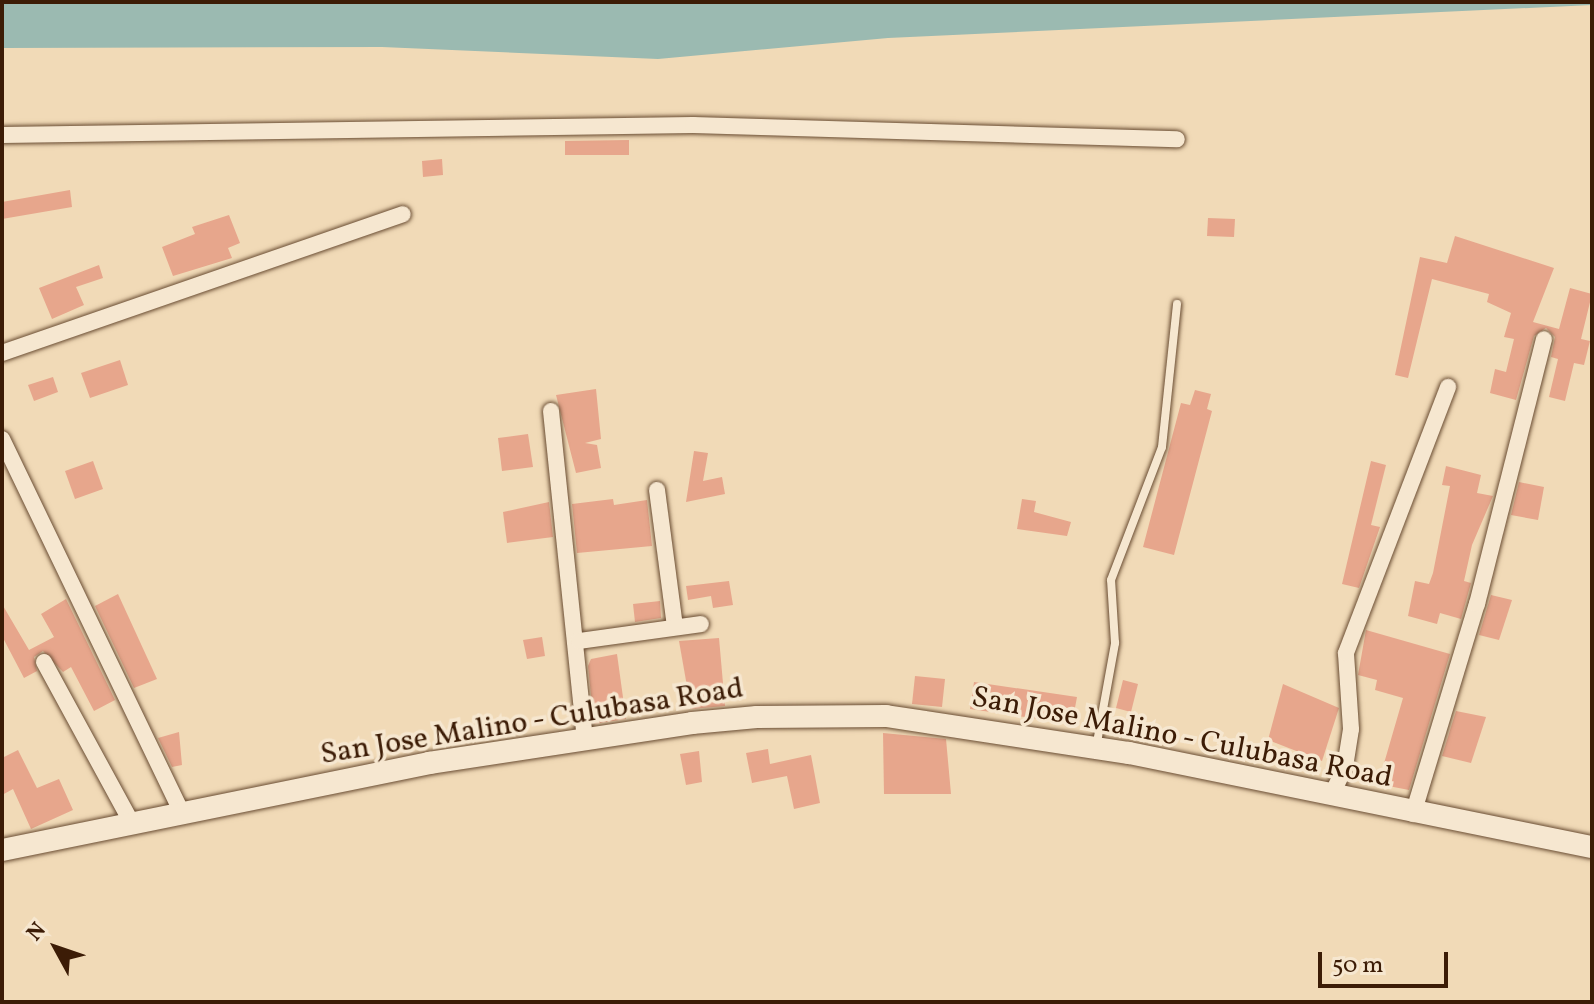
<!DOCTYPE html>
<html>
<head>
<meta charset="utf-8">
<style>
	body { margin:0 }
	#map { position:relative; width:1594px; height:1004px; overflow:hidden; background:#f1dab7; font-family:Vollkorn,serif }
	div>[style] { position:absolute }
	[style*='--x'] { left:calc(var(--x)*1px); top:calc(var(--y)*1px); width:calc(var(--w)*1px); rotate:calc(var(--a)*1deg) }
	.water>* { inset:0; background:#9bbab1 }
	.building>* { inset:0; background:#e7a68c }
	.roads { filter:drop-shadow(0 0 2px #694c32) drop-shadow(0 0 2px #694c32) }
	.lane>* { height:8px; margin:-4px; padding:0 4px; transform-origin:4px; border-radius:4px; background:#f6e7d0 }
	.street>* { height:16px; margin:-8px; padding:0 8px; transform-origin:8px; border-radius:8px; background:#f6e7d0 }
	.secondary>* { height:22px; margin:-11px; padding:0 11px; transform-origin:11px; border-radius:11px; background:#f6e7d0 }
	span { translate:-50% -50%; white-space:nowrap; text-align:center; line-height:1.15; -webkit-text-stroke:7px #f6e7d0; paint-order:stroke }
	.street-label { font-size:30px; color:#3c1c06 }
	.frame { position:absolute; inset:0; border:4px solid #3c1c06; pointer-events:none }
	.north { position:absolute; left:16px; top:908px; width:80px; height:80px; -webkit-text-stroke:6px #f6e7d0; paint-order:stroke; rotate:310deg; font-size:22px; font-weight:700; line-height:32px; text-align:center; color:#3c1c06 }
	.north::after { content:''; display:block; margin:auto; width:28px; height:36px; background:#3c1c06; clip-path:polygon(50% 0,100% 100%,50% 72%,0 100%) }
	.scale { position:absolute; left:1318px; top:952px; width:130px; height:36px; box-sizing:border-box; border:4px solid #3c1c06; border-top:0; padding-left:10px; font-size:24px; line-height:28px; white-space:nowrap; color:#3c1c06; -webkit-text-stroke:6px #f6e7d0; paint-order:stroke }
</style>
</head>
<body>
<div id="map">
	<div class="water">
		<i style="clip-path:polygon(2px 2px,1592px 2px,1592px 5px,888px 38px,658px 59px,382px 47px,2px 48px)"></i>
	</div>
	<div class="building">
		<i style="clip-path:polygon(629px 140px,629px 155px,565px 155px,565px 141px)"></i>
		<i style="clip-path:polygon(442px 159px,443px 175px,423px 177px,422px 161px)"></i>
		<i style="clip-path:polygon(70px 190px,72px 207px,2px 219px,2px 202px)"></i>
		<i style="clip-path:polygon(229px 215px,240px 243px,228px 248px,232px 258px,173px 276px,162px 247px,195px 234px,192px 227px)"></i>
		<i style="clip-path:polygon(1208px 218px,1235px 219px,1234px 237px,1207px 236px)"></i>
		<i style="clip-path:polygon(1455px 236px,1554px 268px,1533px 322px,1559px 329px,1570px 288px,1592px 294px,1581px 339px,1590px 341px,1584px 365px,1574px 363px,1565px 401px,1549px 397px,1558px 359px,1551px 357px,1555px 337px,1546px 328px,1534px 336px,1516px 400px,1490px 393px,1495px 369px,1506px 372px,1514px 339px,1504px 337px,1511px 313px,1487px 302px,1489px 294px,1432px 279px,1408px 378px,1395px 375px,1420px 257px,1447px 263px)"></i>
		<i style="clip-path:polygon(99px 265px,103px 278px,76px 287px,84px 305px,52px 319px,39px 288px)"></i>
		<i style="clip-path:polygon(120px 360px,128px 385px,90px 398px,81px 373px)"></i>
		<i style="clip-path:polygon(53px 377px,58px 392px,34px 401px,28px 385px)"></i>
		<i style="clip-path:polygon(596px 389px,601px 439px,585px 443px,597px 445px,601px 468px,576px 473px,556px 395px)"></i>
		<i style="clip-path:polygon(1195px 390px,1211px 394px,1207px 409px,1212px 411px,1174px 555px,1143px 547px,1181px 403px,1190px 405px)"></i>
		<i style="clip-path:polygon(528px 434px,533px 467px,502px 471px,498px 438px)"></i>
		<i style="clip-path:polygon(694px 451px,708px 453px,703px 481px,722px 477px,725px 494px,686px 502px)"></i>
		<i style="clip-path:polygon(93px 461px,103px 489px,75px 499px,65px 471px)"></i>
		<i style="clip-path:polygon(1371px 461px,1386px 465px,1371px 525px,1380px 527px,1359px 588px,1342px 584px)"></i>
		<i style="clip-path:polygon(1446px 466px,1481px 475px,1477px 493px,1493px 496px,1472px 545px,1464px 581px,1471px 583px,1461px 619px,1440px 613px,1437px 624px,1408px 616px,1415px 581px,1429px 584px,1433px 573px,1450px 486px,1442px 485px)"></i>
		<i style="clip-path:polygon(1519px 482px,1544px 487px,1538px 520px,1511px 515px)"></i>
		<i style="clip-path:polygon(613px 499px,614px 505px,647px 500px,652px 546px,577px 553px,572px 504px)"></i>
		<i style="clip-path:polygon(1022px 499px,1036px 501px,1034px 512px,1071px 522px,1067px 536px,1017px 529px)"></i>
		<i style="clip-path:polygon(549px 502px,553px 537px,507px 543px,503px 512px)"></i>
		<i style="clip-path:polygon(729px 581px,733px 605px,713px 608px,711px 596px,688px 600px,686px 586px)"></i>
		<i style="clip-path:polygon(118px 594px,157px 679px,134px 688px,95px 606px)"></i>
		<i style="clip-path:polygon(1491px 595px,1512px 600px,1499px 640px,1479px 635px)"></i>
		<i style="clip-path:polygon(66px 599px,115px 700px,94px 711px,71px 667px,63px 672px,43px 651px,34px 657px,37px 671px,24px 678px,2px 636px,2px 604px,29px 650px,54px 637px,41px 614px)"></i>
		<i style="clip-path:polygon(660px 601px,661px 618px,635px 622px,633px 604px)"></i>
		<i style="clip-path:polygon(1366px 630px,1450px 654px,1409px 790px,1378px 784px,1403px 698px,1375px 690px,1377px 680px,1358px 675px)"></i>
		<i style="clip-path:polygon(542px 637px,545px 656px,527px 659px,523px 640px)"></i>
		<i style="clip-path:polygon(719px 638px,725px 706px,691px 709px,679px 641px)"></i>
		<i style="clip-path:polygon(617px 654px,626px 719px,594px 724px,588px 666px,591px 659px)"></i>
		<i style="clip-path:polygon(915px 676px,945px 679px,942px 707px,912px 704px)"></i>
		<i style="clip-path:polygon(1123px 680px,1138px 684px,1131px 712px,1116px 708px)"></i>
		<i style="clip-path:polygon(974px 682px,1077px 697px,1072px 724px,970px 709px)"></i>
		<i style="clip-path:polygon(1283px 684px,1339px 708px,1322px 761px,1268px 740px)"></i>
		<i style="clip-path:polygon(1456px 711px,1486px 717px,1471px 763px,1442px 756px)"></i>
		<i style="clip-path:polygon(179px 732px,182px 765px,172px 767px,158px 738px)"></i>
		<i style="clip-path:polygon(883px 733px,946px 739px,951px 794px,884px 794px)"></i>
		<i style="clip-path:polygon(768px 749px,770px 764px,811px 755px,820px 803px,794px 809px,787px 776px,752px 783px,746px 753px)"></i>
		<i style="clip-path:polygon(18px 750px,37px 788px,59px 779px,73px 810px,31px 829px,13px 789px,2px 795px,2px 758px)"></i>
		<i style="clip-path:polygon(699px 751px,702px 782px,686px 785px,680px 754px)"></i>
	</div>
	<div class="roads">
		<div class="lane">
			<i style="--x:1096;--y:748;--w:107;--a:-79.7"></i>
			<i style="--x:1115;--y:643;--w:63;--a:-93.6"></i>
			<i style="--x:1111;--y:580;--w:142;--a:-69"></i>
			<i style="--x:1162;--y:447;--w:144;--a:-84"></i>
		</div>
		<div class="street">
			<i style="--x:2;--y:135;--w:691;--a:-0.83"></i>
			<i style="--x:693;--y:125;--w:484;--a:1.7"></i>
			<i style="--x:2;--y:353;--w:424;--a:-19.1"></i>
			<i style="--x:551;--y:411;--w:331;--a:84.1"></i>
			<i style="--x:2;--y:439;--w:415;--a:64.3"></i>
			<i style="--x:657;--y:490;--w:138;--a:82.5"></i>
			<i style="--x:579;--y:641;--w:123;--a:-7.9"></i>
			<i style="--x:44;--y:662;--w:186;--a:61.4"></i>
			<i style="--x:1331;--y:796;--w:32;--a:-64"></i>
			<i style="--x:1345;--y:767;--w:38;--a:-81"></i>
			<i style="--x:1351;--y:729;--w:76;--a:-93.8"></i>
			<i style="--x:1346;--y:653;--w:285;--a:-69"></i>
			<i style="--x:1413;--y:814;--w:220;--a:-73.1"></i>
			<i style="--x:1477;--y:604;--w:273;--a:-75.8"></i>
		</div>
		<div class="secondary">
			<i style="--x:2;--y:850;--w:436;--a:-11.5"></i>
			<i style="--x:429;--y:763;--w:266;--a:-8.6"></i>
			<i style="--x:692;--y:723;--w:65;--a:-5.3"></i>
			<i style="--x:757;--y:717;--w:129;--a:-0.4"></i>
			<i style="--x:886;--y:716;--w:246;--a:8.7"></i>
			<i style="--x:1129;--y:753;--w:472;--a:11.5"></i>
		</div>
	</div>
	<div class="street-label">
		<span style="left:532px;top:722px;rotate:-9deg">San Jose Malino - Culubasa Road</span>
		<span style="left:1182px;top:738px;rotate:11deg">San Jose Malino - Culubasa Road</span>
	</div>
	<div class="frame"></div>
	<div class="north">N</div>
	<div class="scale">50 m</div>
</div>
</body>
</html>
